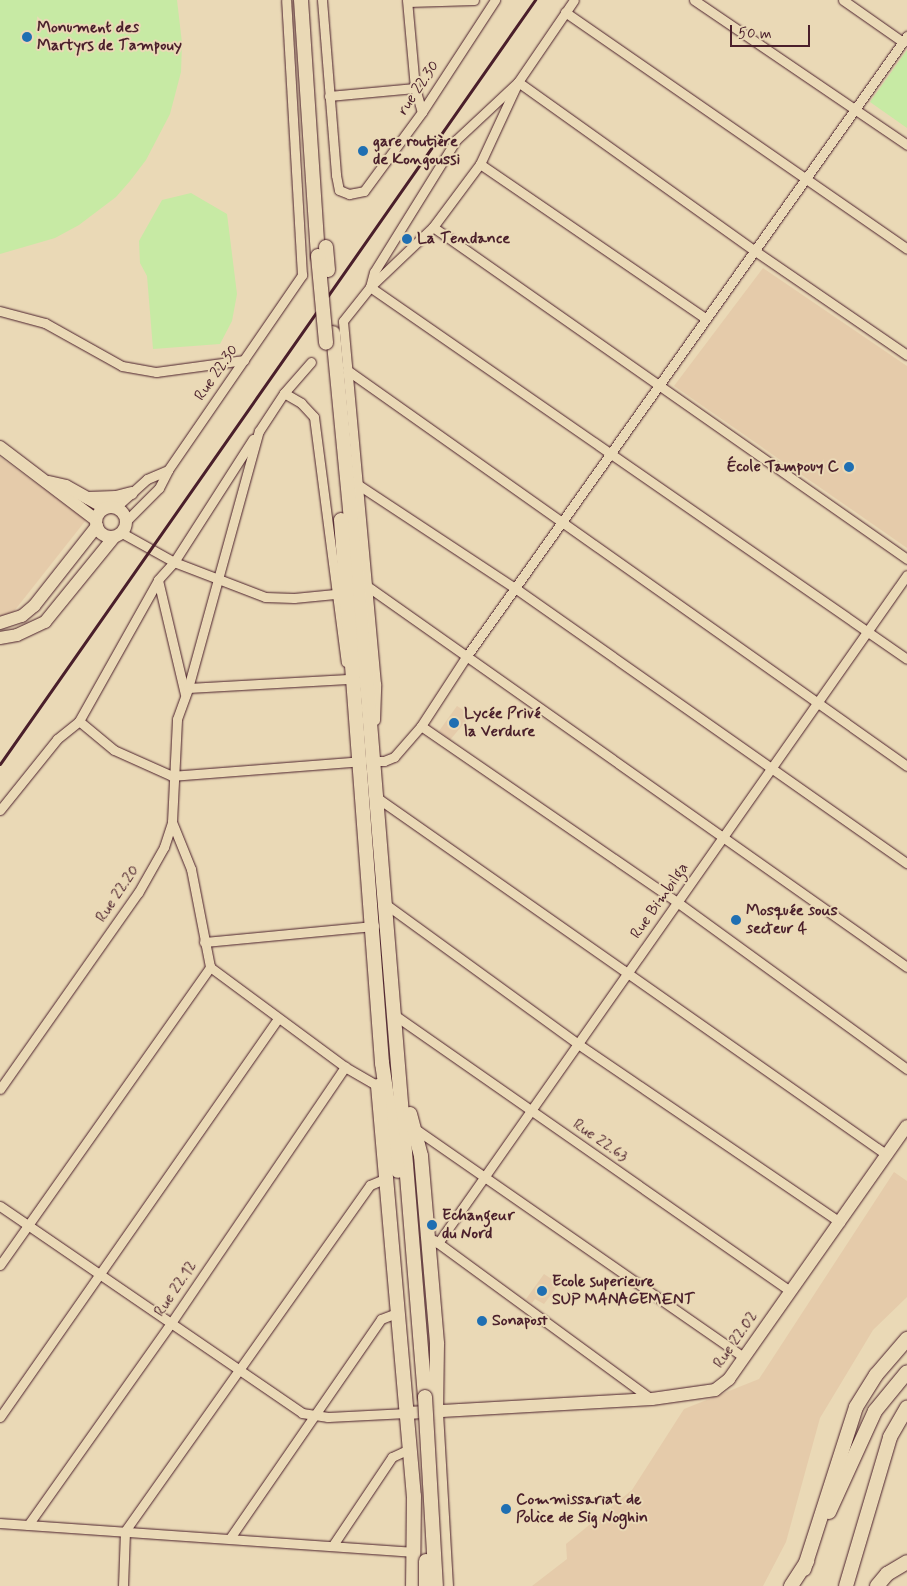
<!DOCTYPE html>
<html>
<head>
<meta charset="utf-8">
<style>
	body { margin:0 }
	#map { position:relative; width:907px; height:1586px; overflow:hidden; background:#ead9b6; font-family:Mynerve,sans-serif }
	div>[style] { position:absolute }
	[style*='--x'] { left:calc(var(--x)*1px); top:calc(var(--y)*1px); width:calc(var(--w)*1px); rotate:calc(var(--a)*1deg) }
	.built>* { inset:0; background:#e5cbaa }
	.green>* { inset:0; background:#c7eaa4 }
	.roads { filter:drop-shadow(0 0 1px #4a1f2b) drop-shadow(0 0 1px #4a1f2b) }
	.street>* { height:9px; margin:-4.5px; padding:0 4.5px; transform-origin:4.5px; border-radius:4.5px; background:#ead9b6 }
	.secondary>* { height:12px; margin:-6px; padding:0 6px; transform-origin:6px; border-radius:6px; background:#ead9b6 }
	.secondary>.ring { margin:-6px; padding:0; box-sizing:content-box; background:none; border:12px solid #ead9b6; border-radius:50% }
	.primary>* { height:14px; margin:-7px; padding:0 7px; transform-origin:7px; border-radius:7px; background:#ead9b6 }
	.rail>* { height:3px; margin:-1.5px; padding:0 1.5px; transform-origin:1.5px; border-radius:1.5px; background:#4a1f2b }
	.bridges { filter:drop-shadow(0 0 1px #4a1f2b) drop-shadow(0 0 1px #4a1f2b) }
	.primary-bridge>* { height:14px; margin:-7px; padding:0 7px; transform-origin:7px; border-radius:7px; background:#ead9b6 }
	.dots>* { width:14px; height:14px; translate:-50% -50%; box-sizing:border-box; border:2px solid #ead9b6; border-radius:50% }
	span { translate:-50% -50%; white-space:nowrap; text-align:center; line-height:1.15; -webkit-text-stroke:4px #ead9b6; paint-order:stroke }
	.poi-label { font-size:16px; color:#4a1f2b; font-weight:700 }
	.left { translate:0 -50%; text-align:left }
	.right { translate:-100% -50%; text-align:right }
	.street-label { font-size:16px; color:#4a1f2b }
	.scale { position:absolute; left:730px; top:25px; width:80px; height:22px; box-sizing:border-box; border:2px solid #4a1f2b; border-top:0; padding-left:6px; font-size:15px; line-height:18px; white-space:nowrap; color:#4a1f2b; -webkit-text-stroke:4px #ead9b6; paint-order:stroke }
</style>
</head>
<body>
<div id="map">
	<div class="built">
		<i style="clip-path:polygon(763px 268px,907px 366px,907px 548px,674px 386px)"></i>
		<i style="clip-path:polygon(0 457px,86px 520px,7px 620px,0 621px)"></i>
		<i style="clip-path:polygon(457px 706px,471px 715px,450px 740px,439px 731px)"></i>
		<i style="clip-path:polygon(894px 1172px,907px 1181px,907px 1297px,873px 1330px,820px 1418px,786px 1542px,763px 1586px,532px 1586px,567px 1559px,566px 1544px,632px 1490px,684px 1409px,759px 1379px)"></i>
		<i style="clip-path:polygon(544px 1274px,559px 1284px,544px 1304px,535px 1299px,532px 1303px,526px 1299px)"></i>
	</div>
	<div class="green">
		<i style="clip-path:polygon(0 0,177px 0,182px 43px,181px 72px,170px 114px,146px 160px,130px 181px,116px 197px,79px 225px,55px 238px,0 254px)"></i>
		<i style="clip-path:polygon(907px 50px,907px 128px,870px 102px)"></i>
		<i style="clip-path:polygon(191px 193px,227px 214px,237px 294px,232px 321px,220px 344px,153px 349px,147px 276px,140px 263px,139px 241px,162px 200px)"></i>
	</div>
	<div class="roads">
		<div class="street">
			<i style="--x:322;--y:0;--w:176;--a:85.4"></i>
			<i style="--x:336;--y:175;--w:15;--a:79"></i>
			<i style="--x:339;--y:190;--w:11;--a:22"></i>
			<i style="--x:349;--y:194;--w:15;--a:-11"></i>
			<i style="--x:364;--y:191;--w:98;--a:-53.7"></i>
			<i style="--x:422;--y:112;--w:134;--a:-56.9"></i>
			<i style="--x:407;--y:0;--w:88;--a:84.8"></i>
			<i style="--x:415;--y:88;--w:25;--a:74"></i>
			<i style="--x:694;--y:0;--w:258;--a:34.2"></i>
			<i style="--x:843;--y:0;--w:73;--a:35"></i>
			<i style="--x:408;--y:2;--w:66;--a:-1.7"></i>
			<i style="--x:565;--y:12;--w:416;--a:34.7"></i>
			<i style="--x:329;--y:96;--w:86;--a:-5.3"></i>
			<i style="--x:480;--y:164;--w:274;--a:34.4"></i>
			<i style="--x:433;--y:227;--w:579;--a:35.01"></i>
			<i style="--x:0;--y:311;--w:47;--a:14.9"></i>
			<i style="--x:45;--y:323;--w:88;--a:29.2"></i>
			<i style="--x:122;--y:366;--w:35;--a:10"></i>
			<i style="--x:156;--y:372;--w:89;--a:-7.8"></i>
			<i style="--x:907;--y:355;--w:184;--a:-145.6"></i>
			<i style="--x:755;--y:251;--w:291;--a:-144.5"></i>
			<i style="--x:518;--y:82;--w:85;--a:136.9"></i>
			<i style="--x:456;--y:140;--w:155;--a:121.8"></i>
			<i style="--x:374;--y:272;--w:16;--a:105"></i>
			<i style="--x:370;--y:287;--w:653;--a:34.71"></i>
			<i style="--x:347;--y:370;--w:686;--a:35.27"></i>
			<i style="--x:284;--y:393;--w:20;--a:30"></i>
			<i style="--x:301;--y:403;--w:19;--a:47"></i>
			<i style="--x:314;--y:417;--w:247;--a:82.6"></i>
			<i style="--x:253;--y:439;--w:146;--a:122.7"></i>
			<i style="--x:174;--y:562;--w:97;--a:21"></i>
			<i style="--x:265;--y:597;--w:29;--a:2"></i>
			<i style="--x:294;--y:598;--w:41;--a:-5.6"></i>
			<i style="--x:357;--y:484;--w:189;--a:33.4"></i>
			<i style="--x:515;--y:588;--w:479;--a:35.1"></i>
			<i style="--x:115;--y:508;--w:43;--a:-42.2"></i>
			<i style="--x:147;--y:479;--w:23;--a:-23"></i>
			<i style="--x:127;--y:520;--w:45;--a:-45"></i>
			<i style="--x:159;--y:488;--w:20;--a:-63"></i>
			<i style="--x:168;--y:470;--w:237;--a:-55.5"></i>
			<i style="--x:302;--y:275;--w:275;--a:-93.3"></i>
			<i style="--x:122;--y:533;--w:60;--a:29.1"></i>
			<i style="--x:174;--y:562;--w:24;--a:132"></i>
			<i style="--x:158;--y:580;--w:117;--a:76.7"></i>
			<i style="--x:367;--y:586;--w:661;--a:35.21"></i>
			<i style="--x:188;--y:688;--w:160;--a:-3.2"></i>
			<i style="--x:375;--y:720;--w:36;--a:-88"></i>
			<i style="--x:376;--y:684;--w:364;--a:-95.2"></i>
			<i style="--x:343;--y:321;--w:43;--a:-51.5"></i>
			<i style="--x:370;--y:287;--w:87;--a:-43.6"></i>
			<i style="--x:433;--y:227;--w:79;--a:-53.3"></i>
			<i style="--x:480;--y:164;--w:90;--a:-65.1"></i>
			<i style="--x:518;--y:82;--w:99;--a:-55.7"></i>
			<i style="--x:79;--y:721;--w:162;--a:-60.7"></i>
			<i style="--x:421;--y:726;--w:311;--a:34.5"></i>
			<i style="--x:677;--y:902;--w:284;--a:36"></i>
			<i style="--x:373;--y:758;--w:3;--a:90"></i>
			<i style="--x:373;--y:761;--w:11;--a:0"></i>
			<i style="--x:384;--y:761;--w:11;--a:-22"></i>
			<i style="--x:394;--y:757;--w:41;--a:-48.9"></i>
			<i style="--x:421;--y:726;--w:82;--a:-56.9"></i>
			<i style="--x:466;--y:657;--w:762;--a:-54.62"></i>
			<i style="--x:376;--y:797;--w:624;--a:35.01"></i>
			<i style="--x:0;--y:810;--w:91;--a:-51.2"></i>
			<i style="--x:57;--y:739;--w:28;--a:-39"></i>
			<i style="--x:79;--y:721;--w:45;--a:39.6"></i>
			<i style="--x:114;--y:750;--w:64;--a:24.1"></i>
			<i style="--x:172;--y:776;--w:191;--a:-4.5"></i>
			<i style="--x:172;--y:822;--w:51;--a:68"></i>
			<i style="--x:191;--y:869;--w:100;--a:79"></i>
			<i style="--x:210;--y:967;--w:168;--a:36.5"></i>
			<i style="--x:345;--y:1067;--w:38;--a:30"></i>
			<i style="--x:384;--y:903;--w:240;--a:36"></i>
			<i style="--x:578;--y:1044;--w:317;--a:34.2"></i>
			<i style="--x:204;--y:942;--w:171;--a:-5.4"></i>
			<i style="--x:393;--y:1014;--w:484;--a:34.9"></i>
			<i style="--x:0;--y:1089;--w:240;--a:-54.9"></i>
			<i style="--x:138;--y:893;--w:53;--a:-60.5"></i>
			<i style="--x:164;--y:847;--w:26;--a:-72"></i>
			<i style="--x:172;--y:822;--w:103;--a:-87.2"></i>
			<i style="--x:177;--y:719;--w:33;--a:-70"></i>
			<i style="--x:188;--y:688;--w:267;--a:-74.6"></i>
			<i style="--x:259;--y:431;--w:45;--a:-56.7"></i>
			<i style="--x:284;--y:393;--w:41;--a:-48.9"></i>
			<i style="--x:414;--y:1128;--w:402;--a:34.8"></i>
			<i style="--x:0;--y:1206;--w:366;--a:34.4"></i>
			<i style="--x:302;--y:1413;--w:26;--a:9"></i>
			<i style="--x:328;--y:1417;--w:79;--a:-2.9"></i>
			<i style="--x:434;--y:1240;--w:269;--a:36.2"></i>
			<i style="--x:438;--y:1243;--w:816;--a:-54.93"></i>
			<i style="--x:0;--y:1265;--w:365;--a:-54.8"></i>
			<i style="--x:0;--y:1417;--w:485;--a:-55.1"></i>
			<i style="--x:0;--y:1523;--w:415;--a:4"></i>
			<i style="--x:28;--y:1525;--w:247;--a:-54.7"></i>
			<i style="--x:171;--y:1323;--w:310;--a:-55.8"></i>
			<i style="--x:230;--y:1538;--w:266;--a:-55.4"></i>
			<i style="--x:381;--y:1319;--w:17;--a:-21"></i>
			<i style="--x:333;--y:1545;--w:106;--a:-56.2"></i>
			<i style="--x:392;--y:1457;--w:19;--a:-25"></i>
			<i style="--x:123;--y:1586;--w:55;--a:-87.9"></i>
			<i style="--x:125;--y:1531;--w:424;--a:-54.7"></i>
			<i style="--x:370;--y:1185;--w:15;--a:-23"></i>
		</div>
		<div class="secondary">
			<i style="--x:0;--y:447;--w:121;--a:37.2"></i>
			<i style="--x:49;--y:482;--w:17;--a:13"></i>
			<i style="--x:66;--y:486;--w:45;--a:29.4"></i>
			<i style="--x:88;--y:498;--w:28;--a:-2"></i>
			<i style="--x:116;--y:497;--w:16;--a:-14"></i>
			<i class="ring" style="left:96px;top:507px;width:18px;height:18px"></i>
			<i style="--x:0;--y:623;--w:23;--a:-18"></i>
			<i style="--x:22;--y:616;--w:16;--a:-40"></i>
			<i style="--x:34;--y:606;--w:102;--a:-51.8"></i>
			<i style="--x:0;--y:638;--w:17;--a:-10"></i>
			<i style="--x:17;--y:635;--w:31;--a:-25"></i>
			<i style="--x:45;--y:622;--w:109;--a:-50.9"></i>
			<i style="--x:407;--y:1413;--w:245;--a:-3.3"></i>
			<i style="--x:652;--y:1399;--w:64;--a:-8.1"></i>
			<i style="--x:715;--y:1390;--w:18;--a:-38"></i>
			<i style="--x:729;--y:1379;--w:309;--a:-54.9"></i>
		</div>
		<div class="primary">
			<i style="--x:301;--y:0;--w:257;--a:86.2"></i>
			<i style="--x:333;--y:333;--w:379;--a:84.5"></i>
			<i style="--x:369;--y:710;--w:689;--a:85.34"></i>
			<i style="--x:341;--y:520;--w:545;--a:85.68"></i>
			<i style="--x:382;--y:1063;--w:109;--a:81.6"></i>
			<i style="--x:378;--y:1086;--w:412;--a:85"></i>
			<i style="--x:414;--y:1496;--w:90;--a:90.6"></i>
			<i style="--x:410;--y:1114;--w:43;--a:75.3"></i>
			<i style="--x:421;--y:1156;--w:189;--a:85.1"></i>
			<i style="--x:437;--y:1344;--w:69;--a:90.8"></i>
			<i style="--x:436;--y:1413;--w:173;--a:86.7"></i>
			<i style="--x:829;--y:1512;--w:111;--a:-65.5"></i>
			<i style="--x:875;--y:1411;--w:50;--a:-50.6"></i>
			<i style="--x:804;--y:1569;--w:170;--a:-72.2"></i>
			<i style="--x:856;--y:1407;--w:38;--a:-58"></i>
			<i style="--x:876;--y:1375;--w:48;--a:-49.3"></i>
			<i style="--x:791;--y:1586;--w:30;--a:-57"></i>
			<i style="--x:846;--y:1586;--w:155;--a:-73.5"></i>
			<i style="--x:890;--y:1437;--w:34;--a:-60"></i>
			<i style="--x:877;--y:1586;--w:16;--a:-50"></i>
			<i style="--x:887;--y:1574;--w:23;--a:-31"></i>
		</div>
	</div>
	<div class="rail">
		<i style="--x:0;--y:764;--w:933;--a:-55"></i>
	</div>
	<div class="bridges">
		<div class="primary-bridge">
			<i style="--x:326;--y:247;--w:23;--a:85"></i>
			<i style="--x:318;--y:256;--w:87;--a:84.7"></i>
			<i style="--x:425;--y:1397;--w:189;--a:86.7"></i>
			<i style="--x:426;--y:1561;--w:25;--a:90"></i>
		</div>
	</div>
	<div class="dots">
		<i style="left:27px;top:37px;background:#1f6fb2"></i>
		<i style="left:363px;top:151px;background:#1f6fb2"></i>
		<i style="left:407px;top:239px;background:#1f6fb2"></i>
		<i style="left:849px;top:467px;background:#1f6fb2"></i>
		<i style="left:454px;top:723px;background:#1f6fb2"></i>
		<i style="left:736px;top:920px;background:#1f6fb2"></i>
		<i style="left:432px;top:1225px;background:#1f6fb2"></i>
		<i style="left:542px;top:1291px;background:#1f6fb2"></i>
		<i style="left:482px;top:1321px;background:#1f6fb2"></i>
		<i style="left:506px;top:1509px;background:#1f6fb2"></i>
	</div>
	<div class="poi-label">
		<span class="left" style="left:37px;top:37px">Monument des<br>Martyrs de Tampouy</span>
		<span class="left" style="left:373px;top:151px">gare routière<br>de Kongoussi</span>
		<span class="left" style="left:417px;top:239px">La Tendance</span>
		<span class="right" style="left:839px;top:467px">École Tampouy C</span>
		<span class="left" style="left:464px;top:723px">Lycée Privé<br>la Verdure</span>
		<span class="left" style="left:746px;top:920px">Mosquée sous<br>secteur 4</span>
		<span class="left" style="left:442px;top:1225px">Echangeur<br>du Nord</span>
		<span class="left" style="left:552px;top:1291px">Ecole superieure<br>SUP MANAGEMENT</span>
		<span class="left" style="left:492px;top:1321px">Sonapost</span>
		<span class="left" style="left:516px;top:1509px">Commissariat de<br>Police de Sig Noghin</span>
	</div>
	<div class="street-label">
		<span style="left:419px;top:88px;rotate:-56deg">rue 22.30</span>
		<span style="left:217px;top:373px;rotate:-55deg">Rue 22.30</span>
		<span style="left:118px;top:894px;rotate:-56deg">Rue 22.20</span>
		<span style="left:660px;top:901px;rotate:-55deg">Rue Bimbilga</span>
		<span style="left:600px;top:1141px;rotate:35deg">Rue 22.63</span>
		<span style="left:176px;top:1289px;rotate:-56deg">Rue 22.12</span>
		<span style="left:736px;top:1340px;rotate:-55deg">Rue 22.02</span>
	</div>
	<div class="scale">50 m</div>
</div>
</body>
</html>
